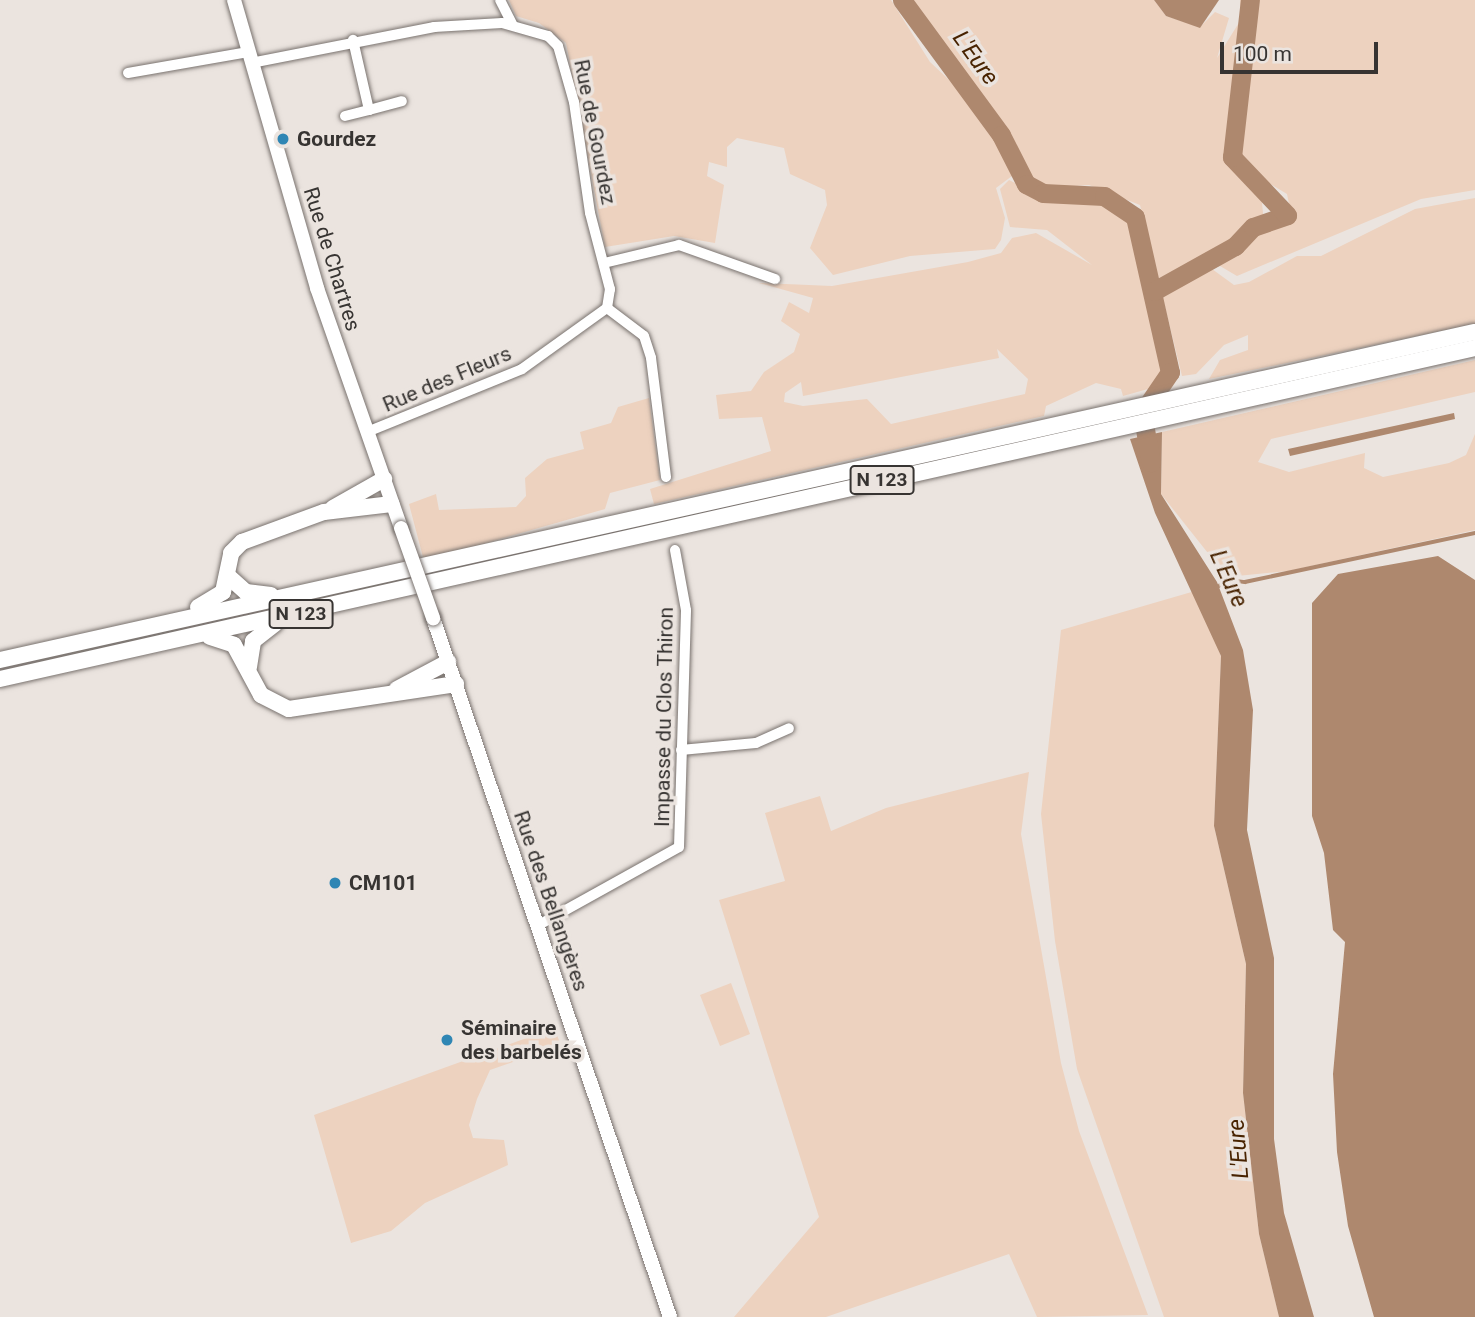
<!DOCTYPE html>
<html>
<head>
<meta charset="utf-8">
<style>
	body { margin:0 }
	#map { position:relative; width:1475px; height:1317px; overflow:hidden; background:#ebe4df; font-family:Roboto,sans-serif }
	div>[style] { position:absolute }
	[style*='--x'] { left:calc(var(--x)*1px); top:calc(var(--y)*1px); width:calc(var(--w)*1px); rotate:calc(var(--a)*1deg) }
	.green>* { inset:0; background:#edd2bf }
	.water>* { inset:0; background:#ae886e }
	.stream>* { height:3.5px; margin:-1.75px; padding:0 1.75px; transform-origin:1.75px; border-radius:1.75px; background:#ae886e }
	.river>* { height:19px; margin:-9.5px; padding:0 9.5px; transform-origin:9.5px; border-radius:9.5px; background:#ae886e }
	.roads { filter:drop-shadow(0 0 2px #79726e) drop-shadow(0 0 2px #79726e) }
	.street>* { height:10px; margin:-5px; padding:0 5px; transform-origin:5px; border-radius:5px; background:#fff }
	.secondary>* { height:14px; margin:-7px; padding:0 7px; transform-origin:7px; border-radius:7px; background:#fff }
	.primary>* { height:16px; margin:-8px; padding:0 8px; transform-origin:8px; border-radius:8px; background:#fff }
	.bridges { filter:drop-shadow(0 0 2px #79726e) drop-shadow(0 0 2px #79726e) }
	.secondary-bridge>* { height:14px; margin:-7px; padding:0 7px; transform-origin:7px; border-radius:7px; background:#fff }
	.dots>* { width:19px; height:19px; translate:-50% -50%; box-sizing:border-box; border:4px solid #ebe4df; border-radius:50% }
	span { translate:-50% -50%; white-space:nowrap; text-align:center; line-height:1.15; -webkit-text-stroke:7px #ebe4df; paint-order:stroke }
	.shield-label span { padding:2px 5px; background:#ebe4df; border:2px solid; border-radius:5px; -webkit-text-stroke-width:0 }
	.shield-label { font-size:19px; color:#373432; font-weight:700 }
	.street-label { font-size:21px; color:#373432 }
	.poi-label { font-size:21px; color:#373432; font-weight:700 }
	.left { translate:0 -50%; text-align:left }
	.water-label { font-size:23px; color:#482301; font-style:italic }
	.scale { position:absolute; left:1220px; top:42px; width:158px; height:32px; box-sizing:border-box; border:4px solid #373432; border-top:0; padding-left:9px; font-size:21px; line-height:24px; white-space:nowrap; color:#373432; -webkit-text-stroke:5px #ebe4df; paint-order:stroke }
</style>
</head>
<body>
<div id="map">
	<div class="green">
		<i style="clip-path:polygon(509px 0,891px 0,930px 62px,980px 109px,1016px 173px,996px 188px,1005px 218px,1001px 240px,995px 249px,910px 256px,833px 275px,810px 248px,827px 205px,825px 190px,790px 174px,784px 148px,737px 138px,727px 147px,727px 167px,709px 162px,707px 176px,724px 185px,715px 243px,674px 236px,605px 247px,566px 43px,539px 23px,516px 16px)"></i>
		<i style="clip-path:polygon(evenodd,911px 0,1154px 0,1166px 16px,1200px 27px,1215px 12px,1229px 18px,1217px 58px,1240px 21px,1240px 0,1475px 0,1475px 190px,1421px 199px,1237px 276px,1220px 266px,1212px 269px,1234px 285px,1249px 282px,1297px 256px,1321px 256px,1415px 209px,1475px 198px,1475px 324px,1209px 379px,1220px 360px,1248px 350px,1248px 335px,1224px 345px,1196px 374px,1182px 376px,1140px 205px,1089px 185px,1045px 188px,1031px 182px,994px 115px,911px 0,1223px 155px,1287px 194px,1293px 223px,1264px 223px,1261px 193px,1223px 155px)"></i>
		<i style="clip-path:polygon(evenodd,1009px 180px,1051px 201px,1093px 195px,1130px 216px,1165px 371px,1155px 387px,1123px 396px,1121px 389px,1096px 383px,1046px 406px,1044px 416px,654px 504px,650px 489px,771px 451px,762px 417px,719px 419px,716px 395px,751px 391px,764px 372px,794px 352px,800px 334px,781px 321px,789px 302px,809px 313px,813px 298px,759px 283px,832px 286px,968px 262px,1001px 253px,1012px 238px,1036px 233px,1092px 265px,1047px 230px,1010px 227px,1000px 189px,1009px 180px,997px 349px,1028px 379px,1025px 394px,891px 424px,867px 399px,803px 406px,784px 402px,785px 393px,801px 382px,803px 396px,999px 358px,997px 349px)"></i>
		<i style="clip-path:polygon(1475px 360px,1475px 392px,1271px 439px,1258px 462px,1289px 472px,1365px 453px,1364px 468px,1383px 477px,1449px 463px,1466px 455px,1475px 434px,1475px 530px,1288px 571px,1227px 577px,1161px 494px,1162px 432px)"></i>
		<i style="clip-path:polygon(649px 398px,660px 480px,610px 493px,605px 509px,424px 561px,409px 504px,436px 494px,439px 510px,516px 507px,526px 496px,525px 478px,547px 459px,584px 449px,580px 432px,611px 423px,618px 407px)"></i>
		<i style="clip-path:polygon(1195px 591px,1221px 656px,1214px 826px,1246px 964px,1243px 1093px,1259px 1234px,1279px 1317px,1164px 1317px,1077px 1069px,1055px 941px,1041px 814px,1061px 630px)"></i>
		<i style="clip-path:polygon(1029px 772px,1021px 834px,1061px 1063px,1079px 1131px,1148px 1315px,1037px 1317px,1009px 1254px,826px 1317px,734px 1317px,819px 1217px,719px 900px,785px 881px,765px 813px,820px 796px,831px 831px,886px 808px)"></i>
		<i style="clip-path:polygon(731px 983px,750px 1034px,720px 1046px,700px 995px)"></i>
		<i style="clip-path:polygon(554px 1028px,561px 1045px,490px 1070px,477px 1099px,469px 1125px,473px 1138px,504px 1140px,508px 1165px,425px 1203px,391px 1231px,351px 1243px,314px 1115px)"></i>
	</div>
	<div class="water">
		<i style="clip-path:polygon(1154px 0,1219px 0,1200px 28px,1166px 16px)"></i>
		<i style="clip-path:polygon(1454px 413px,1455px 419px,1290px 456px,1288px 449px)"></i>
		<i style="clip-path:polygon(1162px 432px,1161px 494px,1217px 582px,1243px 650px,1253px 710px,1247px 830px,1274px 958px,1274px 1139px,1284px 1213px,1314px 1317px,1279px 1317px,1259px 1234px,1243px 1093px,1246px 964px,1214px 826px,1221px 656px,1155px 513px,1130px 439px)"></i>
		<i style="clip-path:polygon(1438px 556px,1475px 580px,1475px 1317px,1374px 1317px,1348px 1226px,1337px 1152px,1333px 1074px,1345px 942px,1333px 930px,1324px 853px,1312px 816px,1312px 603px,1338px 574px)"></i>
	</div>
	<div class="stream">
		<i style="--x:1216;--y:588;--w:14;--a:-34"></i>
		<i style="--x:1228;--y:580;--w:17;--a:7"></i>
		<i style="--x:1245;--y:582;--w:235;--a:-12"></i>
	</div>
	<div class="river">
		<i style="--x:902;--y:0;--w:167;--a:53.7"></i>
		<i style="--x:1001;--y:135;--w:55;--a:63"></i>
		<i style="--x:1026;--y:184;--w:19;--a:28"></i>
		<i style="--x:1043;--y:193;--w:61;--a:2.8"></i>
		<i style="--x:1104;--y:196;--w:37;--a:34"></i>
		<i style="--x:1135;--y:217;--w:159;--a:77.3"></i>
		<i style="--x:1170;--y:372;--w:50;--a:124.3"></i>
		<i style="--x:1142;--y:413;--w:50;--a:79.6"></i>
		<i style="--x:1154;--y:291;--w:93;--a:-29.1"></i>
		<i style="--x:1235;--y:246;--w:26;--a:-47"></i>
		<i style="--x:1253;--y:227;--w:36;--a:-19"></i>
		<i style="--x:1287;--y:215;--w:80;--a:-133.5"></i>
		<i style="--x:1232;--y:157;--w:158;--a:-83.5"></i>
	</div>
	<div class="roads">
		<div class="street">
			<i style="--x:500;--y:0;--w:28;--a:63"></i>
			<i style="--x:251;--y:63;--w:187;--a:-11.1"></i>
			<i style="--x:434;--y:27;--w:68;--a:-3.4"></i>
			<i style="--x:502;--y:23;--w:48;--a:15.8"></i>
			<i style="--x:548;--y:36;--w:14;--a:45"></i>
			<i style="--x:558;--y:46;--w:58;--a:74.1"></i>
			<i style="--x:574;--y:102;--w:112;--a:81.8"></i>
			<i style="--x:590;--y:213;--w:79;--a:75.3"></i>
			<i style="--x:610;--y:289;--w:19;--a:99"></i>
			<i style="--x:607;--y:308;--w:46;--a:37.1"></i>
			<i style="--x:644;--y:336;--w:23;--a:72"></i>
			<i style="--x:651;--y:358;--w:120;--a:82.8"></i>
			<i style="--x:128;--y:73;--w:122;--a:-9.9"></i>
			<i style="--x:369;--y:110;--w:34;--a:-15"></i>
			<i style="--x:345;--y:116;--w:25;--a:-14"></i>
			<i style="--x:369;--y:110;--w:72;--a:-102.9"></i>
			<i style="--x:604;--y:263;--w:77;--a:-13.5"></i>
			<i style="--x:679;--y:245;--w:102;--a:19.5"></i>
			<i style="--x:367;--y:432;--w:167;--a:-22.1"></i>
			<i style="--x:522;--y:369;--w:105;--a:-35.7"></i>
			<i style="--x:681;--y:750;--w:75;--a:-5.3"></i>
			<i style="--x:756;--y:743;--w:36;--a:-24"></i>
			<i style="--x:537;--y:926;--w:162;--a:-29.1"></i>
			<i style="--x:679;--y:847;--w:237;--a:-88.3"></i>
			<i style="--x:686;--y:610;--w:61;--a:-100.4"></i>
		</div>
		<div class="secondary">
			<i style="--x:234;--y:0;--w:300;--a:73.9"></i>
			<i style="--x:317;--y:288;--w:254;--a:70.7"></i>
			<i style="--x:433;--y:618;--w:738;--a:71.27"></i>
		</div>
		<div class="primary">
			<i style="--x:333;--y:508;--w:59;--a:-29.6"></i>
			<i style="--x:228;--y:576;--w:24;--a:42"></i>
			<i style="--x:246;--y:592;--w:25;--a:7"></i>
			<i style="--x:198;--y:607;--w:29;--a:-31"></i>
			<i style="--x:223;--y:592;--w:40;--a:-78"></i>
			<i style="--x:231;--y:553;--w:16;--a:-45"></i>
			<i style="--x:242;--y:542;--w:87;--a:-20.1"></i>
			<i style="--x:324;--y:512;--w:68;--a:-6.7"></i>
			<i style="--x:210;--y:637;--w:25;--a:18"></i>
			<i style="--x:234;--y:645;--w:57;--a:61.6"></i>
			<i style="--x:261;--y:695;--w:31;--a:27"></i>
			<i style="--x:289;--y:709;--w:169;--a:-8.5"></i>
			<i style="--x:0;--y:660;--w:1511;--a:-12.54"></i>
			<i style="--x:249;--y:667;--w:26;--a:-81"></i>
			<i style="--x:253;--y:641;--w:28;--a:-38"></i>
			<i style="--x:0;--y:679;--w:1512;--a:-12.65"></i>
			<i style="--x:397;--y:689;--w:58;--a:-27.9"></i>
		</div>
	</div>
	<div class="bridges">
		<div class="secondary-bridge">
			<i style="--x:401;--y:528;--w:96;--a:70.4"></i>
		</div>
	</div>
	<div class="dots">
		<i style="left:283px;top:139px;background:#2f86b4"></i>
		<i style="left:335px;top:883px;background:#2f86b4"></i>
		<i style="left:447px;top:1040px;background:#2f86b4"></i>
	</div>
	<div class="shield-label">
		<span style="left:882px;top:480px">N 123</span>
		<span style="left:301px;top:614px">N 123</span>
	</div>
	<div class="street-label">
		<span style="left:595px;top:132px;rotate:79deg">Rue de Gourdez</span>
		<span style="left:332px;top:259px;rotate:73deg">Rue de Chartres</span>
		<span style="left:447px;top:379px;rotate:-23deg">Rue des Fleurs</span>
		<span style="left:664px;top:717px;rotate:-89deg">Impasse du Clos Thiron</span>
		<span style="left:551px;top:901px;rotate:71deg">Rue des Bellangères</span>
	</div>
	<div class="poi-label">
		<span class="left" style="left:297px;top:139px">Gourdez</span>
		<span class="left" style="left:349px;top:883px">CM101</span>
		<span class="left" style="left:461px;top:1040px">Séminaire<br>des barbelés</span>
	</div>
	<div class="water-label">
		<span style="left:975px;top:58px;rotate:54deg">L'Eure</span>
		<span style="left:1228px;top:579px;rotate:66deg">L'Eure</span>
		<span style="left:1239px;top:1149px;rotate:-95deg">L'Eure</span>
	</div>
	<div class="scale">100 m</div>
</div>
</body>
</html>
